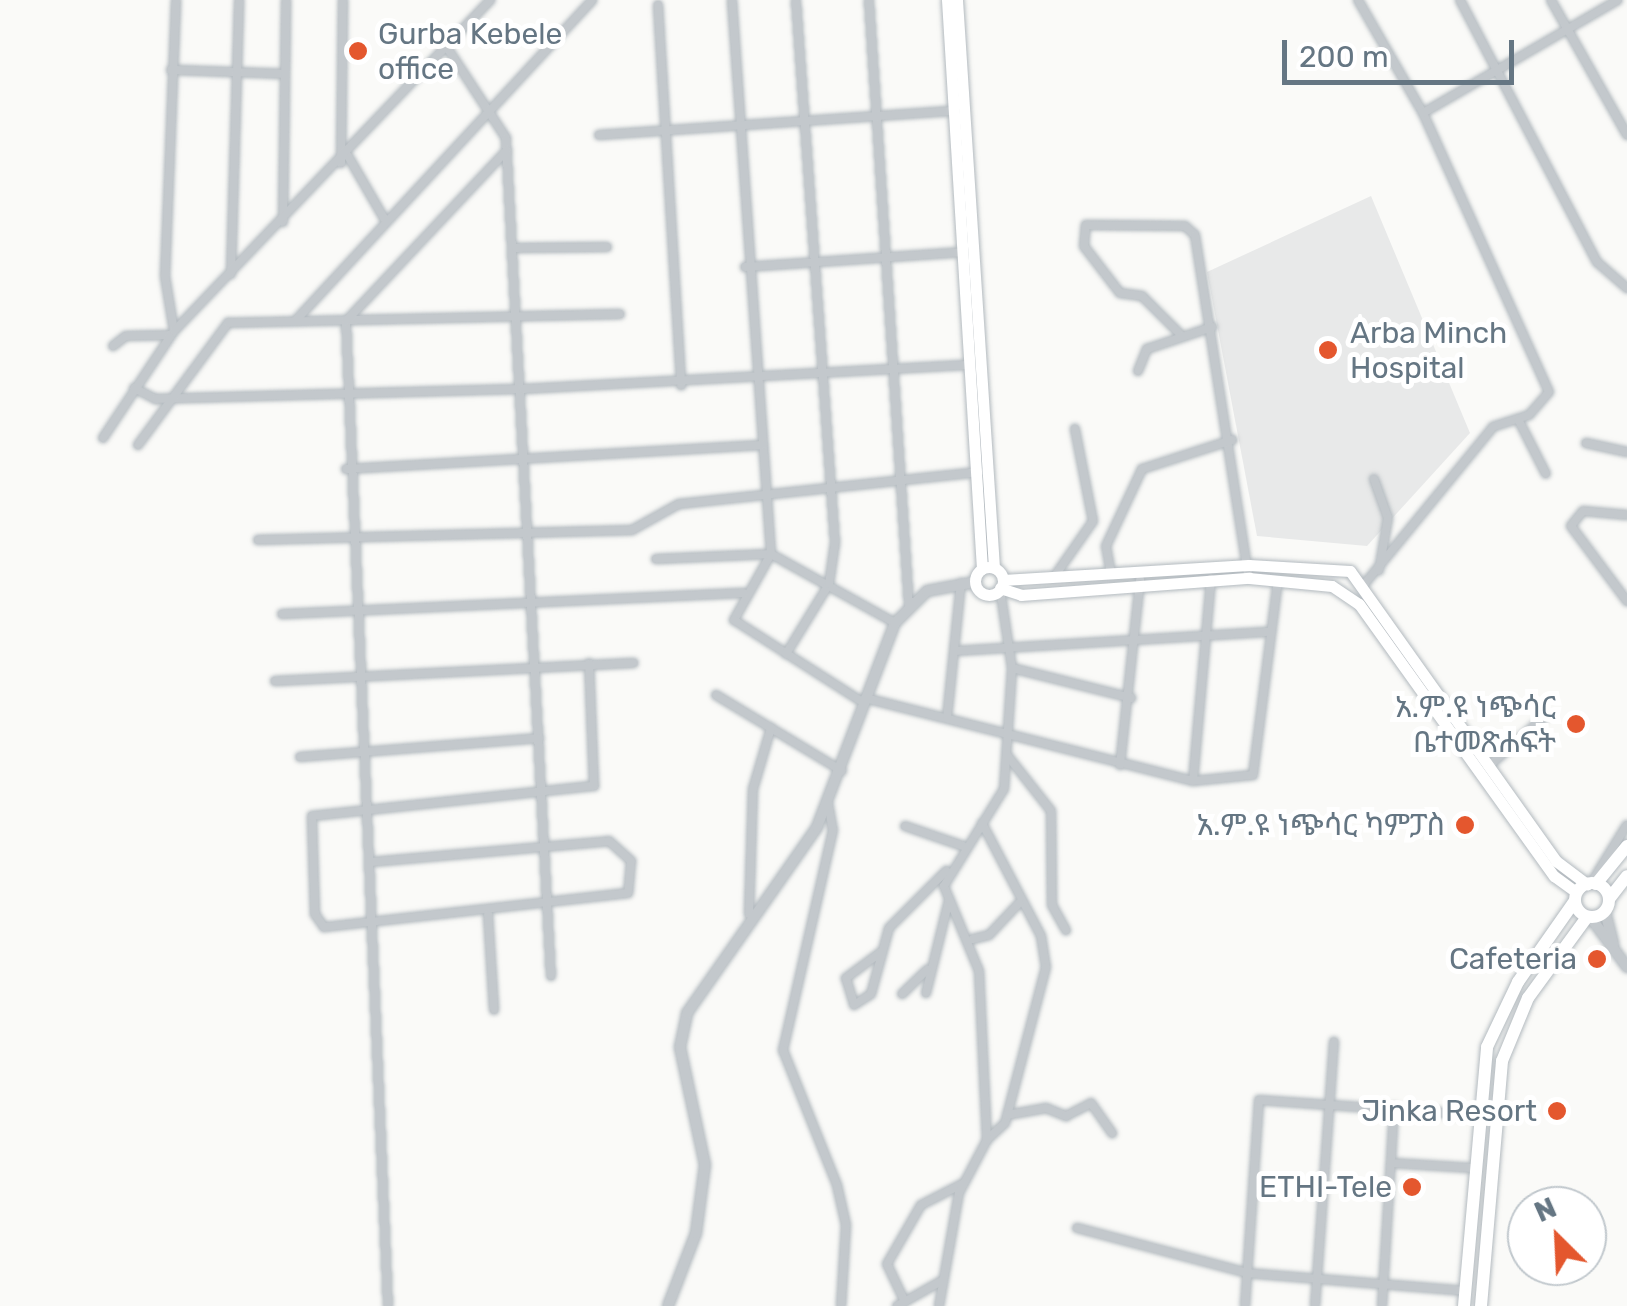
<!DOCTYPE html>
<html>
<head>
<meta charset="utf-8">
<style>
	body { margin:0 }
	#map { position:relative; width:1627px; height:1306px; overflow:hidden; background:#fafaf8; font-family:Rubik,"Noto Sans Ethiopic",sans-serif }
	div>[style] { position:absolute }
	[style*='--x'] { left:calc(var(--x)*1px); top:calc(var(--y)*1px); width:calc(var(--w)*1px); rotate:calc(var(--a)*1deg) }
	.built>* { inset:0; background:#e8e9e9 }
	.roads { filter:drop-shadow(0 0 2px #b3babf) drop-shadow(0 0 2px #b3babf) }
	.minor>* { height:8px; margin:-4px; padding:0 4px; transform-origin:4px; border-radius:4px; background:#c3c8cc }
	.tertiary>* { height:10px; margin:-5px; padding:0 5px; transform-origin:5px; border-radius:5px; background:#c3c8cc }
	.secondary>* { height:11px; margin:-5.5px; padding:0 5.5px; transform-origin:5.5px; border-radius:5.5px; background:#fff }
	.secondary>.ring { margin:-5.5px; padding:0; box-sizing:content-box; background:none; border:11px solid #fff; border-radius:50% }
	.trunk>* { height:12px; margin:-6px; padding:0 6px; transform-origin:6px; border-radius:6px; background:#fff }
	.trunk>.ring { margin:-6px; padding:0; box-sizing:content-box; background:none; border:12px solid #fff; border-radius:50% }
	.dots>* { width:28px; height:28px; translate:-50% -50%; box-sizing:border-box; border:5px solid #fff; border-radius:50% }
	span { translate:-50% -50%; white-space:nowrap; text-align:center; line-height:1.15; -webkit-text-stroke:10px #fff; paint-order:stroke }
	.poi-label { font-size:30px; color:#657683 }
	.left { translate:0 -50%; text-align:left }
	.right { translate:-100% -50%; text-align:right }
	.north { position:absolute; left:1507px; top:1186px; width:100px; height:100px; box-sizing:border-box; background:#fff; border:2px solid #c1c8cd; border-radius:50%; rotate:336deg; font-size:28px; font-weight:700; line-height:40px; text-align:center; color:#657683 }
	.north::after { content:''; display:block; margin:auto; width:35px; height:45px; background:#e4572e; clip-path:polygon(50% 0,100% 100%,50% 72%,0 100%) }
	.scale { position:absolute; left:1282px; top:40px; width:232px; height:45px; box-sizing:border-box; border:5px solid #657683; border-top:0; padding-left:12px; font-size:30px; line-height:35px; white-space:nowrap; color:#657683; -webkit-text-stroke:8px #fff; paint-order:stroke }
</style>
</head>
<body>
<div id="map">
	<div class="built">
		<i style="clip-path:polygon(1371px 196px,1470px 433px,1367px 546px,1257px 536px,1207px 272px)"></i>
	</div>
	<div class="roads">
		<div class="minor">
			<i style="--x:732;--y:0;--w:555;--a:85.97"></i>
			<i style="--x:771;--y:554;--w:76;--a:119.3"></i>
			<i style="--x:734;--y:620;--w:148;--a:32.6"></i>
			<i style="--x:869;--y:0;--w:607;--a:86.22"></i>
			<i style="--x:1358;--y:0;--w:130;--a:60.1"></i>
			<i style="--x:1423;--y:113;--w:306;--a:65.7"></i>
			<i style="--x:1549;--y:392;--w:30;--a:131"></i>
			<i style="--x:1529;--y:415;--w:38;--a:162"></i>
			<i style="--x:1493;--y:427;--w:208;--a:129.3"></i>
			<i style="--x:1460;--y:0;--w:296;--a:62.4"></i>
			<i style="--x:1597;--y:262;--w:40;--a:41"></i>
			<i style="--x:1551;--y:0;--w:155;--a:60.6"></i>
			<i style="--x:658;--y:5;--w:381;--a:86.5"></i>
			<i style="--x:446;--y:46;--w:110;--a:56.9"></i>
			<i style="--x:506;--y:138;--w:839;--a:86.93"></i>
			<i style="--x:171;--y:70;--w:113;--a:2"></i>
			<i style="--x:1423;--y:113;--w:225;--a:-30.1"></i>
			<i style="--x:599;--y:135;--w:356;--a:-3.9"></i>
			<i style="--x:348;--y:156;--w:74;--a:60"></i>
			<i style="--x:341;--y:163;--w:163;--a:-89.3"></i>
			<i style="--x:283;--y:222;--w:222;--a:-89.2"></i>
			<i style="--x:516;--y:248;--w:91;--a:-0.6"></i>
			<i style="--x:745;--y:267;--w:220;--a:-3.9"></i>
			<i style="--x:231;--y:274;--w:274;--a:-88.3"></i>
			<i style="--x:296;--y:320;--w:436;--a:-47.2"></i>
			<i style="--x:174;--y:331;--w:56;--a:-99.3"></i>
			<i style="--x:165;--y:276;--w:276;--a:-87.7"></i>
			<i style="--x:1181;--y:335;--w:55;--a:-135"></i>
			<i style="--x:1142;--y:296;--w:22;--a:-172"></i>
			<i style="--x:1120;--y:293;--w:59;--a:-127.5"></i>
			<i style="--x:1084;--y:246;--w:21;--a:-85"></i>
			<i style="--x:1086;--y:225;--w:99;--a:0.6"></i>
			<i style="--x:1185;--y:226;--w:13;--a:42"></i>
			<i style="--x:1195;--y:235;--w:347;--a:81.1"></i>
			<i style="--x:113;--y:346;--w:16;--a:-38"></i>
			<i style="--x:126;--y:336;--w:44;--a:-1.3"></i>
			<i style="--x:1138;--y:371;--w:24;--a:-68"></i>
			<i style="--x:1147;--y:349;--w:69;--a:-18.7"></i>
			<i style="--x:134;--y:388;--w:25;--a:27"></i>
			<i style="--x:156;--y:399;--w:367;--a:-1.6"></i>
			<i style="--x:523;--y:389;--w:448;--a:-3.1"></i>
			<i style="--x:1519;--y:421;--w:59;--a:63"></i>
			<i style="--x:103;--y:438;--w:128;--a:-56.4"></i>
			<i style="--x:174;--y:331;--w:458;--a:-46.3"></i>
			<i style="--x:1586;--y:443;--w:42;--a:12.4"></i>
			<i style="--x:138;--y:445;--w:152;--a:-53.6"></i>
			<i style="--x:228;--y:323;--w:392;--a:-1.3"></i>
			<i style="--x:346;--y:469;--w:417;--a:-3.3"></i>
			<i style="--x:1374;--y:479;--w:41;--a:70.3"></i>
			<i style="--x:1388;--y:518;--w:53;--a:99.8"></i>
			<i style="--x:1627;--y:515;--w:44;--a:-174.8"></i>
			<i style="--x:1583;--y:511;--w:19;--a:129"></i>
			<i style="--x:1571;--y:526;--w:94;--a:53.3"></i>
			<i style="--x:258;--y:540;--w:374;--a:-1.5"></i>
			<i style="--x:632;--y:530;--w:54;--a:-29"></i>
			<i style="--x:679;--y:504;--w:302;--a:-6.1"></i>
			<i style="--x:656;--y:559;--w:115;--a:-2.5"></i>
			<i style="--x:771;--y:554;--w:142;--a:29.1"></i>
			<i style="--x:1111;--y:574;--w:28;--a:-100"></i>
			<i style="--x:1106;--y:546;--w:85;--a:-64.9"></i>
			<i style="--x:1142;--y:469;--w:95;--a:-17.9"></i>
			<i style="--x:1054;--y:577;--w:68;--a:-55.1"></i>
			<i style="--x:1093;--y:521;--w:94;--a:-101.1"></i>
			<i style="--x:282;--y:614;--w:462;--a:-2.6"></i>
			<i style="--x:955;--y:651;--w:315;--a:-3.5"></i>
			<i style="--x:786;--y:654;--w:82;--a:-58.4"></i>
			<i style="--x:829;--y:584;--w:41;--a:-81.7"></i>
			<i style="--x:835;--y:543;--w:544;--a:-94.11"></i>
			<i style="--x:1012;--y:668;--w:123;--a:14.1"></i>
			<i style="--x:275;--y:681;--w:359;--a:-2.9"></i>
			<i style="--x:716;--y:695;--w:147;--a:31.1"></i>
			<i style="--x:865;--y:698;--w:338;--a:14.2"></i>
			<i style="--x:1193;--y:781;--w:60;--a:-5.7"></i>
			<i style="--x:1253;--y:775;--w:196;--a:-82.7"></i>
			<i style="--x:947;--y:718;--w:136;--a:-84.1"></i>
			<i style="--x:1007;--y:755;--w:71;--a:51.8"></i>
			<i style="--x:1051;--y:811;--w:94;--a:89.4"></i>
			<i style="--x:1052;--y:905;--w:29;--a:61"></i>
			<i style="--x:300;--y:757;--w:240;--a:-4.5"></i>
			<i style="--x:1120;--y:765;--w:186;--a:-83.8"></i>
			<i style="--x:1490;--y:765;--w:72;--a:-41.6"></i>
			<i style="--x:1193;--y:781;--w:203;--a:-84.9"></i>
			<i style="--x:828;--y:803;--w:27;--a:80"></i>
			<i style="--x:833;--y:830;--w:226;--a:102.8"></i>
			<i style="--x:783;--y:1050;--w:145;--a:68.2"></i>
			<i style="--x:837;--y:1185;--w:41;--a:77.3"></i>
			<i style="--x:846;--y:1225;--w:81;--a:93.5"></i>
			<i style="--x:982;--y:823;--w:127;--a:62.4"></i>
			<i style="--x:1041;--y:936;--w:31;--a:81"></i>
			<i style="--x:1046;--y:967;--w:161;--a:104.7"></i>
			<i style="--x:1005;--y:1123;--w:25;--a:137"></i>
			<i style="--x:905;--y:826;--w:61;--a:19"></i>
			<i style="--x:371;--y:862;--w:239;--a:-5"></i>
			<i style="--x:609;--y:841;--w:30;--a:42"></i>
			<i style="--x:631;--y:861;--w:32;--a:95"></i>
			<i style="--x:628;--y:893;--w:306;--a:173.6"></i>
			<i style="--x:324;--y:927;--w:16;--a:-125"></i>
			<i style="--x:315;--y:914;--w:98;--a:-91.8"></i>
			<i style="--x:312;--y:816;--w:284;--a:-6.1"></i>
			<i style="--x:594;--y:786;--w:123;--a:-92.3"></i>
			<i style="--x:1591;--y:883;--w:68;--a:-58.2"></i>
			<i style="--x:488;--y:914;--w:96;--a:86.4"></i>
			<i style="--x:749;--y:914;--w:125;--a:-88.2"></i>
			<i style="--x:753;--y:789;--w:64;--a:-73.6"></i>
			<i style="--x:973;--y:939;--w:16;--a:-14"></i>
			<i style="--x:989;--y:935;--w:44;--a:-46.8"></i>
			<i style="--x:881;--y:952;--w:44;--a:143.4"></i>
			<i style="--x:846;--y:978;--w:28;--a:73"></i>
			<i style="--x:854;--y:1005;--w:20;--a:-33"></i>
			<i style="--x:871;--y:994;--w:68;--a:-74.7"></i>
			<i style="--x:889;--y:928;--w:81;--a:-45"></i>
			<i style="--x:926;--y:993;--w:96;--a:-76.1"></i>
			<i style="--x:902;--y:994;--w:35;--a:-44"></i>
			<i style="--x:1007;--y:1115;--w:40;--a:-10"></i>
			<i style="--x:1046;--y:1108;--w:22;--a:22"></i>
			<i style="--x:1066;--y:1116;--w:28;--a:-27"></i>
			<i style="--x:1091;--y:1103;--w:37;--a:55"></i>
			<i style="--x:1391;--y:1163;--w:81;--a:3.5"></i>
			<i style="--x:1077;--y:1228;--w:176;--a:14.8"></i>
			<i style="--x:1247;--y:1273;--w:219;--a:4.7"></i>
			<i style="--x:905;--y:1302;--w:42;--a:-115.3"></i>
			<i style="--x:887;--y:1264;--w:68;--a:-60"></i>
			<i style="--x:921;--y:1205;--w:48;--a:-27.1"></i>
			<i style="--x:388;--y:1306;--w:986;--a:-92.44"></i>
			<i style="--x:346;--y:321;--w:235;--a:-46.7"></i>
			<i style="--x:897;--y:1306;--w:53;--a:-29.5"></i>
			<i style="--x:939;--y:1306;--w:115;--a:-80"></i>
			<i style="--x:959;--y:1193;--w:60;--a:-62.2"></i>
			<i style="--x:987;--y:1140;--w:169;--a:-92.7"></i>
			<i style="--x:979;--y:971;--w:92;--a:-112.4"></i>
			<i style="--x:944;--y:886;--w:114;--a:-58.3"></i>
			<i style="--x:1004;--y:789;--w:121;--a:-86.2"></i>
			<i style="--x:1012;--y:668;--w:80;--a:-98.6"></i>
			<i style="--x:1245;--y:1306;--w:206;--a:-86.1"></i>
			<i style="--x:1259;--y:1100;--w:217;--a:4"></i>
			<i style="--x:1315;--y:1306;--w:265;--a:-85.9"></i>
			<i style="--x:1382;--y:1306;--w:199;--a:-86.5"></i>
		</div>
		<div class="tertiary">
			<i style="--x:1605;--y:911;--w:34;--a:76"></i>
			<i style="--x:1591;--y:918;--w:61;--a:53.7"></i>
			<i style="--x:668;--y:1306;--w:78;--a:-69"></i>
			<i style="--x:696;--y:1233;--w:69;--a:-82.5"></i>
			<i style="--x:705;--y:1165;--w:121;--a:-102"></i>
			<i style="--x:680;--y:1047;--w:35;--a:-78"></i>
			<i style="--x:687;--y:1013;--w:227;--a:-55"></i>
			<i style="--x:817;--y:827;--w:218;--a:-69.1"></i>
			<i style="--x:895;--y:623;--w:45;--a:-45"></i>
			<i style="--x:927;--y:591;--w:49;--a:-10.6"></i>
		</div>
		<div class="secondary">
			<i style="--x:947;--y:0;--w:570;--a:86.48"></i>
			<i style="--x:957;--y:0;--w:569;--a:86.27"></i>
			<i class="ring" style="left:975px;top:567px;width:17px;height:17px"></i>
			<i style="--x:1003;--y:580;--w:246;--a:-3.5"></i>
			<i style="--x:1249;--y:565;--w:101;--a:3.4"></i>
			<i style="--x:1350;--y:571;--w:356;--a:54.6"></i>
			<i style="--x:1556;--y:861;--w:39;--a:37"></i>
			<i style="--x:1000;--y:588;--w:22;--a:18"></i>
			<i style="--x:1021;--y:595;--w:229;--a:-4.3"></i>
			<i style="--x:1249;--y:578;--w:83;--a:5.5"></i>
			<i style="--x:1332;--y:586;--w:32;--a:34"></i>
			<i style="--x:1359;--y:604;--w:335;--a:54.4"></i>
			<i style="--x:1554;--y:876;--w:27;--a:36"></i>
		</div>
		<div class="trunk">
			<i class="ring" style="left:1575px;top:883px;width:22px;height:22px"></i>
			<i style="--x:1596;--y:884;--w:49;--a:-50.8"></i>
			<i style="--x:1609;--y:899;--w:29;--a:-52"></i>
			<i style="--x:1464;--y:1306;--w:260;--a:-84.9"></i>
			<i style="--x:1487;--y:1047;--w:72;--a:-64.5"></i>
			<i style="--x:1518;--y:982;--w:98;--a:-55"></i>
			<i style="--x:1481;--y:1306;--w:246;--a:-85.1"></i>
			<i style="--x:1502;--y:1061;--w:68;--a:-67.6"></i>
			<i style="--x:1528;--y:998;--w:100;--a:-53.9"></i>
		</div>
	</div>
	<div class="dots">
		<i style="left:358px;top:51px;background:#e4572e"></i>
		<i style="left:1328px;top:350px;background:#e4572e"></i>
		<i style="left:1576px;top:724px;background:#e4572e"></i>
		<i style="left:1465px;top:825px;background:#e4572e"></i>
		<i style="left:1597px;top:959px;background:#e4572e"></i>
		<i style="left:1557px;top:1111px;background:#e4572e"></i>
		<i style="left:1412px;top:1187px;background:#e4572e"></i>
	</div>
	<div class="poi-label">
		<span class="left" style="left:378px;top:51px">Gurba Kebele<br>office</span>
		<span class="left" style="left:1350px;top:350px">Arba Minch<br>Hospital</span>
		<span class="right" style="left:1556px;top:724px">አ.ም.ዩ ነጭሳር<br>ቤተመጽሐፍት</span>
		<span class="right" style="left:1445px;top:825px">አ.ም.ዩ ነጭሳር ካምፓስ</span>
		<span class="right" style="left:1577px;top:959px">Cafeteria</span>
		<span class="right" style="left:1537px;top:1111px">Jinka Resort</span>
		<span class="right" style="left:1392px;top:1187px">ETHI-Tele</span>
	</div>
	<div class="north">N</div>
	<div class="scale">200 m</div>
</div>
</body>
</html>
